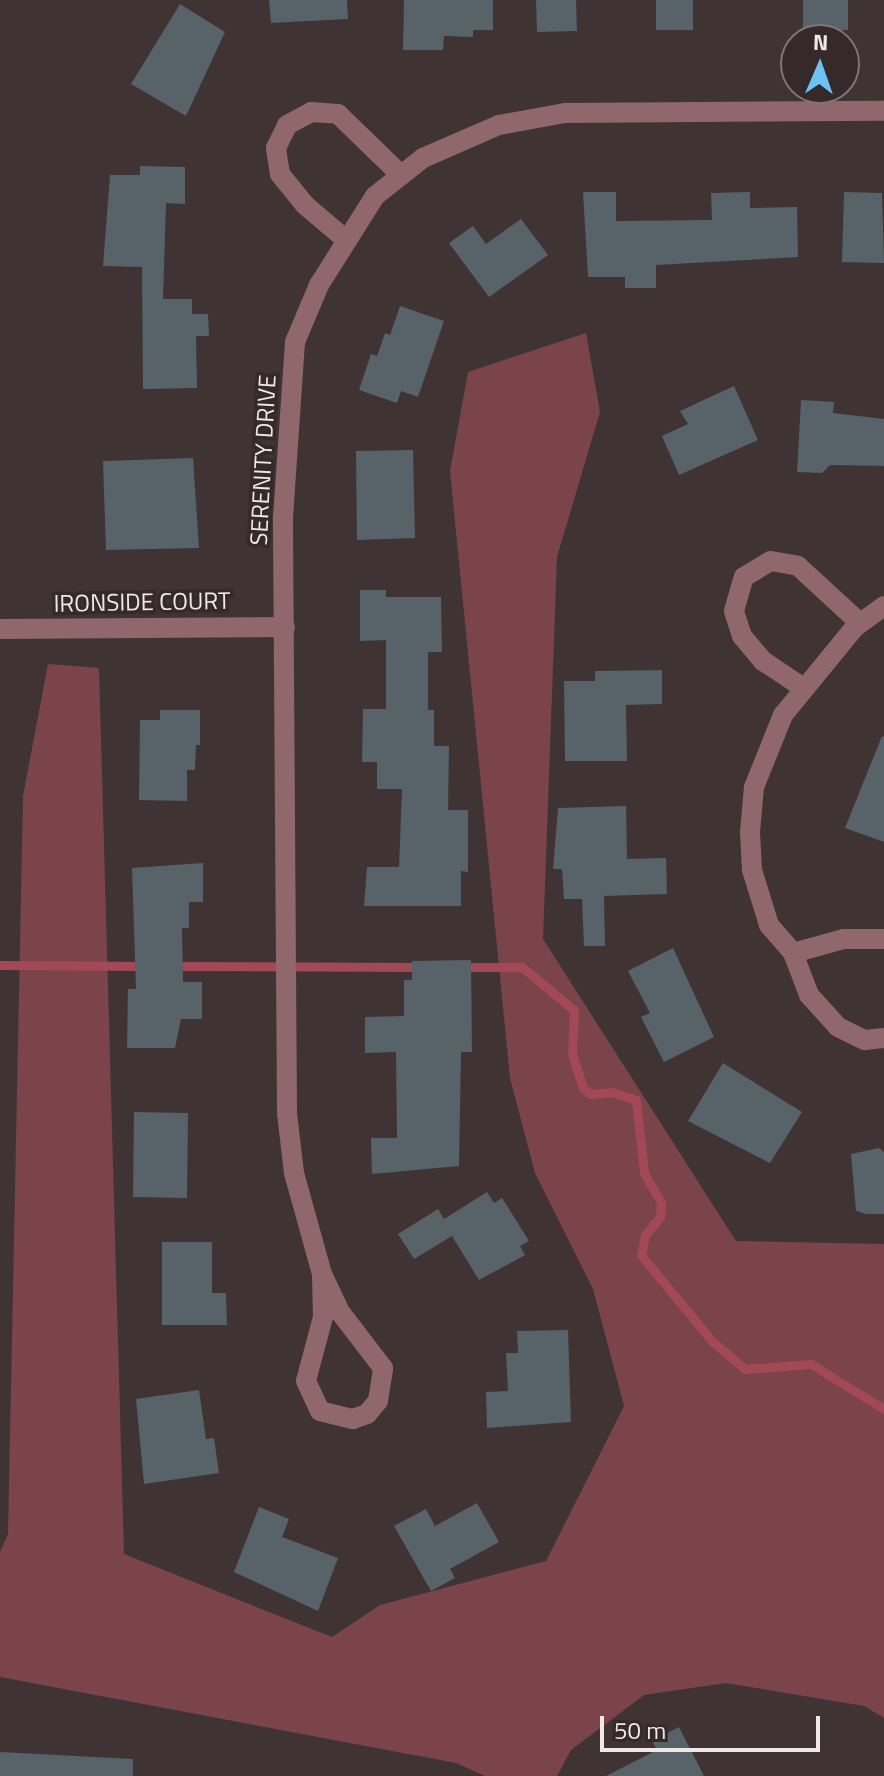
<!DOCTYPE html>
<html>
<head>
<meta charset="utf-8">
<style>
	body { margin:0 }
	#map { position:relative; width:884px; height:1776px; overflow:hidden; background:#403334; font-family:"Titillium Web",sans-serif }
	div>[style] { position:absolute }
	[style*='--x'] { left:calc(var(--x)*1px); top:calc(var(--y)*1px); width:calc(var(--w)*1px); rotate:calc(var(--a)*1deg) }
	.green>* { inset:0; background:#7a444a }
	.stream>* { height:9px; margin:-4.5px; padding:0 4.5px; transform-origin:4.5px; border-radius:4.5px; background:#a34956 }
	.building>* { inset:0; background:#576269 }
	.minor>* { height:20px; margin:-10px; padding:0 10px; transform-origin:10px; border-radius:10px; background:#90676a }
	span { translate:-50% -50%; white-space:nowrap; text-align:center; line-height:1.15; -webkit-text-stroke:7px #35292a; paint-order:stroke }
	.street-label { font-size:24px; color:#f0e7e8 }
	.north { position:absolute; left:780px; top:24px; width:80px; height:80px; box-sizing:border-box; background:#35292a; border:2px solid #807576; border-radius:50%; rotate:2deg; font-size:22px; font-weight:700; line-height:32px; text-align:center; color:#f0e7e8 }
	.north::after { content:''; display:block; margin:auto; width:28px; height:36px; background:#6cc3f2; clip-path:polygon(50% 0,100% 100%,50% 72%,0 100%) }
	.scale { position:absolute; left:600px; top:1716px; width:220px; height:36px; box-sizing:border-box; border:4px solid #f0e7e8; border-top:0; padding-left:10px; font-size:24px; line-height:28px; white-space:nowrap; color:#f0e7e8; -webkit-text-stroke:6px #35292a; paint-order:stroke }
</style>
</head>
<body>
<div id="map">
	<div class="green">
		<i style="clip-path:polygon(586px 333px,600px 412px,557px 557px,543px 939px,736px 1241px,884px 1244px,884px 1718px,864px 1706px,726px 1683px,644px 1695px,571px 1750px,557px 1776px,485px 1776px,456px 1763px,0 1677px,0 1552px,8px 1534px,23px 796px,48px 664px,99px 668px,124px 1554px,332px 1637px,380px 1605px,546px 1561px,624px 1406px,593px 1289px,535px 1173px,510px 1078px,450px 471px,468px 372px)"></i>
	</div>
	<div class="stream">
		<i style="--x:0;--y:965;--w:145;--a:0.4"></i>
		<i style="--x:171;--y:966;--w:254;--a:0.2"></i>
		<i style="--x:459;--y:967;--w:63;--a:0"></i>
		<i style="--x:522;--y:967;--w:67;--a:39.6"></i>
		<i style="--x:574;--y:1010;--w:44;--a:92.6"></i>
		<i style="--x:572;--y:1054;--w:36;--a:72"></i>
		<i style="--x:583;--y:1088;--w:10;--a:37"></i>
		<i style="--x:591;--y:1094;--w:21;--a:-5"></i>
		<i style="--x:612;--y:1092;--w:25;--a:18"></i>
		<i style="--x:636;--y:1100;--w:73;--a:83.7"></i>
		<i style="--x:644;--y:1173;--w:34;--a:60"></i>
		<i style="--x:661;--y:1203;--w:14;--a:94"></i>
		<i style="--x:660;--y:1217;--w:23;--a:130"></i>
		<i style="--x:645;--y:1235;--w:20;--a:101"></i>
		<i style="--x:641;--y:1255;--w:112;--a:50.5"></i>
		<i style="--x:712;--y:1341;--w:43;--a:40.3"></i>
		<i style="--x:745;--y:1369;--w:66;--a:-4.3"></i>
		<i style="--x:811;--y:1364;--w:86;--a:31.7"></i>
	</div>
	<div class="building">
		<i style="clip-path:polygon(269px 0,347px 0,348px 19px,271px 23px)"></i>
		<i style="clip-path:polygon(404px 0,493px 0,493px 30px,473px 30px,473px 37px,444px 36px,443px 50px,403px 50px)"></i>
		<i style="clip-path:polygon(536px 0,576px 0,577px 31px,537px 32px)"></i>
		<i style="clip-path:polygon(656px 0,693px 0,693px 30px,656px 30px)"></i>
		<i style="clip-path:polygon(803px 0,848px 0,848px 30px,803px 30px)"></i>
		<i style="clip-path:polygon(180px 4px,225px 32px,186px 116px,131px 84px)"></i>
		<i style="clip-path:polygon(140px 166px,185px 167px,185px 204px,166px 203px,163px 299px,192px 299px,192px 314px,208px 314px,209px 336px,196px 336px,197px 388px,143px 389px,142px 267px,103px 266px,110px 175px,140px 175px)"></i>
		<i style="clip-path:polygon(583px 192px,616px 192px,616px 221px,712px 220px,711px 193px,750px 192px,750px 208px,797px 207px,798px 257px,656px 265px,656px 288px,625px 288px,625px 277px,588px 277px)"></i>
		<i style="clip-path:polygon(844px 192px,882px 193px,884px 263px,842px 262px)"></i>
		<i style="clip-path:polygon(521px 219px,548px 255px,489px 297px,449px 243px,473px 226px,486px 244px)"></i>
		<i style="clip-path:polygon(400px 306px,444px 321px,418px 397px,401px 391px,397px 403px,359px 390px,371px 354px,377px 356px,385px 333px,390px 335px)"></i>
		<i style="clip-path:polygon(734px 386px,758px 440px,679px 475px,662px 436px,688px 424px,680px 411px)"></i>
		<i style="clip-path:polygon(801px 400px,834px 402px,833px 413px,884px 419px,884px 466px,830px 465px,822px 473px,797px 472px)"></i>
		<i style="clip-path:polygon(413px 450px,415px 538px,357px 540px,356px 451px)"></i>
		<i style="clip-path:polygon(193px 458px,199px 548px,106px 550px,103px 461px)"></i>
		<i style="clip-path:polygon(360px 590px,386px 590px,386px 597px,441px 597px,442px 652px,428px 652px,428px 710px,434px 710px,434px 746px,449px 746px,448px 810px,468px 810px,468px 872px,461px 871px,461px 906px,364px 906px,367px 867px,399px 867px,402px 789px,377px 789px,377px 762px,362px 762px,363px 709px,386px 709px,386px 640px,360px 641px)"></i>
		<i style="clip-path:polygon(662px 670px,662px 704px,626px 705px,627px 761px,565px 761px,564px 681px,595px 681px,595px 671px)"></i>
		<i style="clip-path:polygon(160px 710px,200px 710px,200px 745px,196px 745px,195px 770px,187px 770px,187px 801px,139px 800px,140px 720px,160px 720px)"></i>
		<i style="clip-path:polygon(882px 736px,884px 737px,884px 842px,845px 828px)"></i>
		<i style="clip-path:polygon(626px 806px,627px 859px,666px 858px,667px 894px,604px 896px,605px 946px,584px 946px,582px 899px,564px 899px,562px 869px,553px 869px,558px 808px)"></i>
		<i style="clip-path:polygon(203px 863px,203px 902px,189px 902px,189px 928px,182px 928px,183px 982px,202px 982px,202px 1019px,181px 1019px,175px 1048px,127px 1048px,128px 989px,136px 989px,132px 868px)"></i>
		<i style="clip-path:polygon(673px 948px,714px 1037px,664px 1062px,641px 1017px,650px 1013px,628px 971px)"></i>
		<i style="clip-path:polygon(471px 960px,472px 1052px,461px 1052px,459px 1166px,372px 1174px,371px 1138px,397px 1138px,396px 1052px,365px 1053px,365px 1017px,404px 1016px,404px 980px,412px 980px,412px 961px)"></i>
		<i style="clip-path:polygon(723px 1063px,802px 1112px,770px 1163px,688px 1121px)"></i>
		<i style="clip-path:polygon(134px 1112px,188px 1113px,187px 1198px,133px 1197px)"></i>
		<i style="clip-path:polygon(879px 1148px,884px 1152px,884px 1214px,866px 1214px,856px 1211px,851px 1154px)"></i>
		<i style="clip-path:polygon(487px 1192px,494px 1203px,502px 1198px,529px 1241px,520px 1246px,525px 1255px,479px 1280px,452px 1236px,414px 1259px,398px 1234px,438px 1209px,444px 1219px)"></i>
		<i style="clip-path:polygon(162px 1242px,212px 1242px,212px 1293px,226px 1293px,227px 1325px,162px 1325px)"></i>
		<i style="clip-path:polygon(568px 1330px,571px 1422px,487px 1428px,486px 1392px,508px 1391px,506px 1353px,518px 1353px,517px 1331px)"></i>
		<i style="clip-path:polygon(199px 1390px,206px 1439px,214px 1438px,219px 1473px,144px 1484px,136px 1399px)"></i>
		<i style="clip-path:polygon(477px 1503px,499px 1542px,450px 1569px,455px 1578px,431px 1591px,394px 1526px,426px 1509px,435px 1526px)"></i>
		<i style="clip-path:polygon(259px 1507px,289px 1519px,282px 1537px,338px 1558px,318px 1611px,234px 1572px)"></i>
		<i style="clip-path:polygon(679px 1727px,704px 1776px,606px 1776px,657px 1750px,652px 1741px)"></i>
		<i style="clip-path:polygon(0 1752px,133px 1759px,133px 1776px,0 1776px)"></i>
	</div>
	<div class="minor">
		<i style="--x:345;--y:239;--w:52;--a:-139.6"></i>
		<i style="--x:305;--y:205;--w:40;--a:-129"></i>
		<i style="--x:280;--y:174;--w:26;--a:-99"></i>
		<i style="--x:276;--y:148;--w:25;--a:-64"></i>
		<i style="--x:287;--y:125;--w:27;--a:-28"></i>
		<i style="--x:311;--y:112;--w:27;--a:4"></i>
		<i style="--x:338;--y:114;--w:88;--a:44.1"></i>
		<i style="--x:884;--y:606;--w:36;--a:144"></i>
		<i style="--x:855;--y:627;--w:114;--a:129.3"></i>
		<i style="--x:783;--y:715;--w:78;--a:111.9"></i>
		<i style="--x:754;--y:787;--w:45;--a:95.1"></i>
		<i style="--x:750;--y:832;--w:38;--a:87"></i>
		<i style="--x:752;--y:870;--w:58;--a:72.8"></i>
		<i style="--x:769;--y:925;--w:37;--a:49"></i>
		<i style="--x:793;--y:953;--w:45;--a:69.1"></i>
		<i style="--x:809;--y:995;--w:43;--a:47.8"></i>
		<i style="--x:838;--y:1027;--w:30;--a:26"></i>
		<i style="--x:865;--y:1040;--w:19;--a:-6"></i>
		<i style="--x:0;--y:629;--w:285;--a:-0.4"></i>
		<i style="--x:802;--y:687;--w:47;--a:-146.3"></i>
		<i style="--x:763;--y:661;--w:33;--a:-130"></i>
		<i style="--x:742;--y:636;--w:26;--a:-108"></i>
		<i style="--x:734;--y:611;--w:35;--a:-74"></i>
		<i style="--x:744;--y:577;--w:31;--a:-31"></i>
		<i style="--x:771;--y:561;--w:27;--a:10"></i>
		<i style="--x:798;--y:566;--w:84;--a:42.6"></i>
		<i style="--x:793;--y:953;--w:53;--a:-15.4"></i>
		<i style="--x:844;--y:939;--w:40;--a:0"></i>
		<i style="--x:322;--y:1274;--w:43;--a:88.7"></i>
		<i style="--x:323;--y:1317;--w:66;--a:104.9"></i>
		<i style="--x:306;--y:1381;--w:33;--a:65"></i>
		<i style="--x:320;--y:1411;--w:34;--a:14"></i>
		<i style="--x:353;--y:1419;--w:15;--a:-20"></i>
		<i style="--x:367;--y:1414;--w:17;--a:-50"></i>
		<i style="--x:378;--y:1401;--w:33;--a:-81"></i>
		<i style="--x:383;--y:1368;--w:71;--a:-127.5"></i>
		<i style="--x:340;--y:1312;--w:42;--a:-115.3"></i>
		<i style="--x:322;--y:1274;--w:105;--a:-105.5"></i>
		<i style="--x:294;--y:1173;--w:60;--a:-96.7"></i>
		<i style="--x:287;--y:1113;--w:595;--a:-90.39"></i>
		<i style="--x:283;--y:518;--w:176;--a:-86.1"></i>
		<i style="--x:295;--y:342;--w:62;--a:-67.2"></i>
		<i style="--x:319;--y:285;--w:105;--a:-57.8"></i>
		<i style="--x:375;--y:196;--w:61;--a:-38.4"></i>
		<i style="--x:423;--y:158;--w:83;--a:-23.5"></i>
		<i style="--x:499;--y:125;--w:67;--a:-10.3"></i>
		<i style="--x:565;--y:113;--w:319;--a:-0.4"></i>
	</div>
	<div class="street-label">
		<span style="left:263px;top:460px;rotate:-87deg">SERENITY DRIVE</span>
		<span style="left:142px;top:602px;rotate:-1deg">IRONSIDE COURT</span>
	</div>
	<div class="north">N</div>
	<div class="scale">50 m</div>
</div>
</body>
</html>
